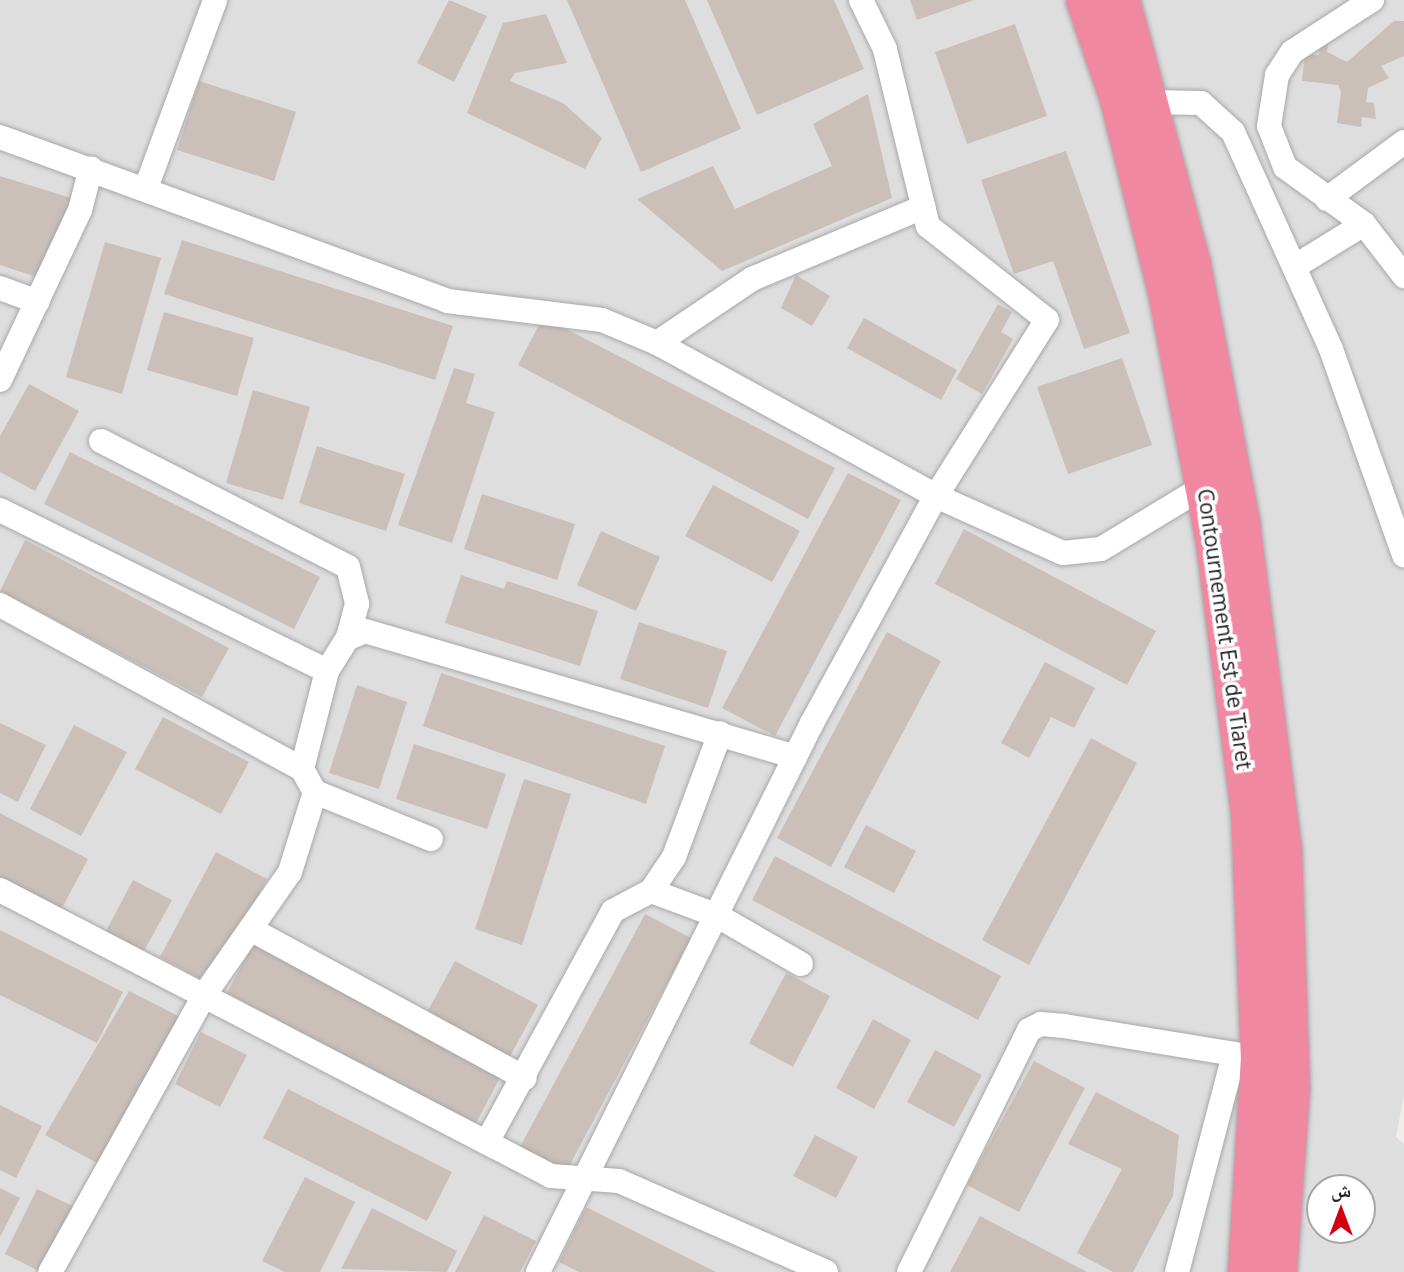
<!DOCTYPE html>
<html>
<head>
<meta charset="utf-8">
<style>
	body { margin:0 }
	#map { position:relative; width:1404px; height:1272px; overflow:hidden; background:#f2eee7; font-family:"Open Sans","Noto Naskh Arabic",sans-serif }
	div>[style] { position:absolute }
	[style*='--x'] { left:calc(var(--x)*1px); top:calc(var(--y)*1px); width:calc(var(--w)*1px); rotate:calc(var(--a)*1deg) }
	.residential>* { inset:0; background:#dfdede }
	.building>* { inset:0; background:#cbbfb9 }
	.roads { filter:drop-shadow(0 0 2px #a8a8a8) drop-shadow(0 0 2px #a8a8a8) }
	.street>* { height:24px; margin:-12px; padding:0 12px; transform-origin:12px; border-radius:12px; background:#fff }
	.highway>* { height:38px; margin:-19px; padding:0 19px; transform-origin:19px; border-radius:19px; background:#f088a2 }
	span { translate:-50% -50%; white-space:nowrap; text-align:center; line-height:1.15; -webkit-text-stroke:7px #fff; paint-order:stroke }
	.street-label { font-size:21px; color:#212121 }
	.north { position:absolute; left:1306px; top:1174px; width:70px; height:70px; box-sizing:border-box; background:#fff; border:2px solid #a6a6a6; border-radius:50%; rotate:0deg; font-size:19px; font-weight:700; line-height:28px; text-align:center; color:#212121 }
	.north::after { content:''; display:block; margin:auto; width:24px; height:32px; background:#d2000d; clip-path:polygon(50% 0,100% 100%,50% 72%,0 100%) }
</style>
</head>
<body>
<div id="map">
	<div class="residential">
		<i style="clip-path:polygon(evenodd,0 0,1404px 0,1404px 1095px,1396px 1137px,1404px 1144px,1404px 1272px,0 1272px,0 0,1320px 1188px,1362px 1188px,1362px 1230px,1320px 1230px,1320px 1188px)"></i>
	</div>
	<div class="building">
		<i style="clip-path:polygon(449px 0,487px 16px,454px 82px,417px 63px)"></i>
		<i style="clip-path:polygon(567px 0,685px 0,741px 129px,641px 172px)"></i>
		<i style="clip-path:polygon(707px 0,834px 0,864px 69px,757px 115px)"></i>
		<i style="clip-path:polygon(910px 0,974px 0,917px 20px)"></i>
		<i style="clip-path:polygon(546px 14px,567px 63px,515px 73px,510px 81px,563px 103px,602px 138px,585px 169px,467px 113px,503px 23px)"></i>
		<i style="clip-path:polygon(1394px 21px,1404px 21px,1404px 56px,1381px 66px,1389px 78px,1368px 88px,1366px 102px,1374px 103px,1376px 119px,1362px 117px,1361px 127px,1337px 123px,1341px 92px,1338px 85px,1302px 81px,1305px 54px,1319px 55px,1320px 45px,1328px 45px,1327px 52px,1347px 62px)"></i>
		<i style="clip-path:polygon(1015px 24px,1047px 116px,967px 144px,935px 52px)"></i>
		<i style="clip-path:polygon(199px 81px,296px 112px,274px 181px,177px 150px)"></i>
		<i style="clip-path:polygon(868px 94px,892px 198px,722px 271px,637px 199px,713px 166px,735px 209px,832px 166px,813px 124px)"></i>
		<i style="clip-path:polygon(1066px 151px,1130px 333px,1084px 349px,1053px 261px,1014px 274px,981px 180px)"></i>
		<i style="clip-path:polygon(0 176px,71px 198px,45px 280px,0 265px)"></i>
		<i style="clip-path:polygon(182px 240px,453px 326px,435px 380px,164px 294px)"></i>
		<i style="clip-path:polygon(105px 242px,161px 258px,122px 394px,66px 377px)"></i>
		<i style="clip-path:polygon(796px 275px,830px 296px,812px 326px,781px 308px)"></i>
		<i style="clip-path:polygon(998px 304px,1012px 312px,1001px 332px,1013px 339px,982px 394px,956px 379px)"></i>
		<i style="clip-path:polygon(164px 312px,254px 338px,237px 396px,147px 370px)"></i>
		<i style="clip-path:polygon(543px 317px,835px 468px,808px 519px,518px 365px)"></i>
		<i style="clip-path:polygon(864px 318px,957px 370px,941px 400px,847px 348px)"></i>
		<i style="clip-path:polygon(1122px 358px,1152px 445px,1068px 474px,1037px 387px)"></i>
		<i style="clip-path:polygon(454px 368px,475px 374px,466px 403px,495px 412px,452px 543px,398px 525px)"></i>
		<i style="clip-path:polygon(29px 384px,79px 411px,35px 491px,0 472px,0 436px)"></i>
		<i style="clip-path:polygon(253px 390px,310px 407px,283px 500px,226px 483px)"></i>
		<i style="clip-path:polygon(317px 446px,405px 474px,386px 531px,299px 503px)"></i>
		<i style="clip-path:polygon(70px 452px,320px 577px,294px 629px,44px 504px)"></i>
		<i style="clip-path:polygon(848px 473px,901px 500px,775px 736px,722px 708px)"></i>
		<i style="clip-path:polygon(713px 485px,800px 531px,772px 582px,685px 536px)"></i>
		<i style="clip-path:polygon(482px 494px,575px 524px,557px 580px,464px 549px)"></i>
		<i style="clip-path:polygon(964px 529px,1156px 631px,1127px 685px,935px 584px)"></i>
		<i style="clip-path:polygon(601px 531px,660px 557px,636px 611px,577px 585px)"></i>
		<i style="clip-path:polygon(25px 540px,229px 648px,202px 697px,0 591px)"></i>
		<i style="clip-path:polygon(461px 575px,504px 589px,507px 581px,598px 611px,580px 666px,445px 623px)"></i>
		<i style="clip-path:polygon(639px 622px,727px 651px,708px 708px,620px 679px)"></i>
		<i style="clip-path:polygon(887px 632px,941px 661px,831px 867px,777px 838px)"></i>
		<i style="clip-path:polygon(1045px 662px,1095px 688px,1074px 728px,1051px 717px,1029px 758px,1001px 743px)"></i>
		<i style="clip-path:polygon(441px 673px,665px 746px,646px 804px,423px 726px)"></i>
		<i style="clip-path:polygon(357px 685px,407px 702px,379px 789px,329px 773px)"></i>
		<i style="clip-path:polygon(163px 717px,249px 762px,221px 814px,135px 769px)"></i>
		<i style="clip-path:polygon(0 723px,46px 745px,18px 802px,0 793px)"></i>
		<i style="clip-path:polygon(74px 725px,127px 752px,81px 836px,30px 809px)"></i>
		<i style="clip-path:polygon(1091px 738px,1137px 763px,1029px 965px,982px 940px)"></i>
		<i style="clip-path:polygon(414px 744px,506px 774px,487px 829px,396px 799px)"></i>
		<i style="clip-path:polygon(524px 779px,571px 794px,522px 945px,475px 929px)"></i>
		<i style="clip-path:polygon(0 813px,88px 859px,61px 910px,0 877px)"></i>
		<i style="clip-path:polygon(866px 825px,916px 851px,894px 893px,844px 867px)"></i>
		<i style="clip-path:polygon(216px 852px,267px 879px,210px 984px,160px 957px)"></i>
		<i style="clip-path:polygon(775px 856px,1001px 976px,978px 1020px,752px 900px)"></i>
		<i style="clip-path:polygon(133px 880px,172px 900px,144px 951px,106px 931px)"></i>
		<i style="clip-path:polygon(645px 914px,691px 938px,566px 1172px,520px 1147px)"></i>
		<i style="clip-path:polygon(0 930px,123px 992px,97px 1043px,0 995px)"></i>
		<i style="clip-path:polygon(253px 945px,501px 1076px,475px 1125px,227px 993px)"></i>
		<i style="clip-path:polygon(455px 961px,538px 1005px,508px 1060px,425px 1016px)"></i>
		<i style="clip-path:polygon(786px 973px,830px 996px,793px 1067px,749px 1043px)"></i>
		<i style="clip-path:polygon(129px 991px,186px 1020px,101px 1165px,45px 1135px)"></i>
		<i style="clip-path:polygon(873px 1019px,911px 1040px,874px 1109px,836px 1088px)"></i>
		<i style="clip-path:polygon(201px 1032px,247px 1055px,220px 1107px,175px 1084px)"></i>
		<i style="clip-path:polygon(935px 1050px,982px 1075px,954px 1127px,907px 1102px)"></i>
		<i style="clip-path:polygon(1034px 1061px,1085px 1088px,1019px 1212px,967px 1185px)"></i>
		<i style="clip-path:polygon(288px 1089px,452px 1172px,427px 1221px,263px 1138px)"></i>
		<i style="clip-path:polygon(1096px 1092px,1179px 1135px,1173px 1196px,1133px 1272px,1113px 1272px,1077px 1253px,1122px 1169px,1068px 1144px)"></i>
		<i style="clip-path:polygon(0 1105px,42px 1126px,16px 1178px,0 1170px)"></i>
		<i style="clip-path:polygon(815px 1135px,858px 1157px,836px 1198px,793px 1176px)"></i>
		<i style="clip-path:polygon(305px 1177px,355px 1202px,320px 1272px,285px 1272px,262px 1261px)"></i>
		<i style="clip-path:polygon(0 1188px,20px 1198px,0 1237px)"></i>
		<i style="clip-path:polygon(37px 1189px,79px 1209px,41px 1272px,5px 1254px)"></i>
		<i style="clip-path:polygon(586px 1207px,716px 1272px,579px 1272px,559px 1262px)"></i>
		<i style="clip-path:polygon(372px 1208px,457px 1251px,447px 1272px,341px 1269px)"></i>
		<i style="clip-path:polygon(484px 1215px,536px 1241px,520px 1272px,455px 1272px)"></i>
		<i style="clip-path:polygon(980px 1216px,1087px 1272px,950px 1272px)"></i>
	</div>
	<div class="roads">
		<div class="street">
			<i style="--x:1372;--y:0;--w:95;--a:147"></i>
			<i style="--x:1292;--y:52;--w:27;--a:123"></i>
			<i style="--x:1277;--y:75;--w:52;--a:98.9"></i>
			<i style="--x:1269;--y:126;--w:44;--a:68.7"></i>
			<i style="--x:1285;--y:167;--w:97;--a:35.8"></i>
			<i style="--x:1364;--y:224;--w:66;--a:52.4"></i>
			<i style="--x:1150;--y:102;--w:51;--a:1.1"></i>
			<i style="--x:1201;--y:103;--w:43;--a:42.2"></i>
			<i style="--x:1233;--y:132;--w:238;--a:65.7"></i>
			<i style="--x:1331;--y:349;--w:219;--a:70.5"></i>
			<i style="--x:0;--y:137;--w:476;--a:20.1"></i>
			<i style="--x:447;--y:301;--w:156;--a:7"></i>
			<i style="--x:602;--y:320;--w:60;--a:22.7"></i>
			<i style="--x:657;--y:343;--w:318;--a:28.7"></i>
			<i style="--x:936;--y:496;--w:208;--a:-57.8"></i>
			<i style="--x:1047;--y:320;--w:152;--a:-141.7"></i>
			<i style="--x:928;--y:226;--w:182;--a:-103.7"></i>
			<i style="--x:885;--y:49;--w:55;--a:-116.1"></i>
			<i style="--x:146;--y:188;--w:200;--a:-69.8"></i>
			<i style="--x:1327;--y:199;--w:96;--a:-36.5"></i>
			<i style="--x:1294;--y:267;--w:82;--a:-31.6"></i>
			<i style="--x:0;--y:288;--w:40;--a:20.2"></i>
			<i style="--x:657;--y:343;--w:115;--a:-34"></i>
			<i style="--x:752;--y:279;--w:186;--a:-22.8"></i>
			<i style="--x:0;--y:380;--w:188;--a:-64.8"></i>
			<i style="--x:80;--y:210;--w:43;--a:-75.3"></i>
			<i style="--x:101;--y:441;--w:277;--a:27"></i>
			<i style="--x:348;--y:567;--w:38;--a:76"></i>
			<i style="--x:357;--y:604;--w:35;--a:105"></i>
			<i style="--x:0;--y:510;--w:364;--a:26.2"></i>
			<i style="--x:327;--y:671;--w:101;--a:104.3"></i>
			<i style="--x:302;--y:769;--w:26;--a:61"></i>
			<i style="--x:315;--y:792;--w:84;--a:107.4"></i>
			<i style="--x:290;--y:872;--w:149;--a:124.9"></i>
			<i style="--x:205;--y:994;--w:318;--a:119.1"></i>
			<i style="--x:0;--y:605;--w:344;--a:28.5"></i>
			<i style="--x:327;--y:671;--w:39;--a:-58"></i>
			<i style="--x:348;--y:638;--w:18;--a:-22"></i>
			<i style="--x:365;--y:631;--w:448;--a:16.3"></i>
			<i style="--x:315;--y:792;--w:125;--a:22.1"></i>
			<i style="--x:0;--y:890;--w:621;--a:27.43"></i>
			<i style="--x:551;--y:1176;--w:68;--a:4.2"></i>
			<i style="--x:619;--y:1181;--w:226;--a:23.7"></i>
			<i style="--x:651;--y:891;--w:69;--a:20.3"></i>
			<i style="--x:716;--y:915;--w:98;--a:30"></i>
			<i style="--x:254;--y:931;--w:308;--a:28.5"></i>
			<i style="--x:487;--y:1142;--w:263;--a:-61.4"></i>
			<i style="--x:613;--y:911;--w:43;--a:-27.8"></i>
			<i style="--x:651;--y:891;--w:41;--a:-55.9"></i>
			<i style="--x:674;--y:857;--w:132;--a:-69.6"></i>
			<i style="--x:538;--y:1272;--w:614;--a:-63.48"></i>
			<i style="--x:812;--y:723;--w:259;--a:-61.4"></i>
			<i style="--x:936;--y:496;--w:139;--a:24.2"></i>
			<i style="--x:1063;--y:553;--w:38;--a:-6"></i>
			<i style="--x:1101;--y:549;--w:122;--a:-31.2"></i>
			<i style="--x:909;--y:1272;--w:270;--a:-63.6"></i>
			<i style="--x:1029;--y:1030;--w:13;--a:-27"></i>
			<i style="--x:1041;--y:1024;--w:23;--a:5"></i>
			<i style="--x:1064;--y:1026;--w:199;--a:9.3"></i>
			<i style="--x:1177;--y:1272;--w:225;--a:-75.3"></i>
		</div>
		<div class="highway">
			<i style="--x:1085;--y:0;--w:105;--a:71"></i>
			<i style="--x:1119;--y:99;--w:198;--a:76"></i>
			<i style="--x:1167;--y:291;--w:257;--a:79.2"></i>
			<i style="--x:1215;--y:543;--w:271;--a:82.6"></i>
			<i style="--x:1250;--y:812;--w:246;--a:87.7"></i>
			<i style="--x:1260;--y:1058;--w:214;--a:93.5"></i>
			<i style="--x:1121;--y:0;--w:274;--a:75"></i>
			<i style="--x:1192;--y:265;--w:263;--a:79.2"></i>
			<i style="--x:1241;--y:523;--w:329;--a:82.7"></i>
			<i style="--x:1283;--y:849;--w:238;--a:88.1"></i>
			<i style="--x:1291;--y:1087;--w:185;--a:94"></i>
		</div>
	</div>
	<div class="street-label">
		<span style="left:1225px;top:629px;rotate:82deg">Contournement Est de Tiaret</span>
	</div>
	<div class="north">ش</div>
</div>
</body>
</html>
